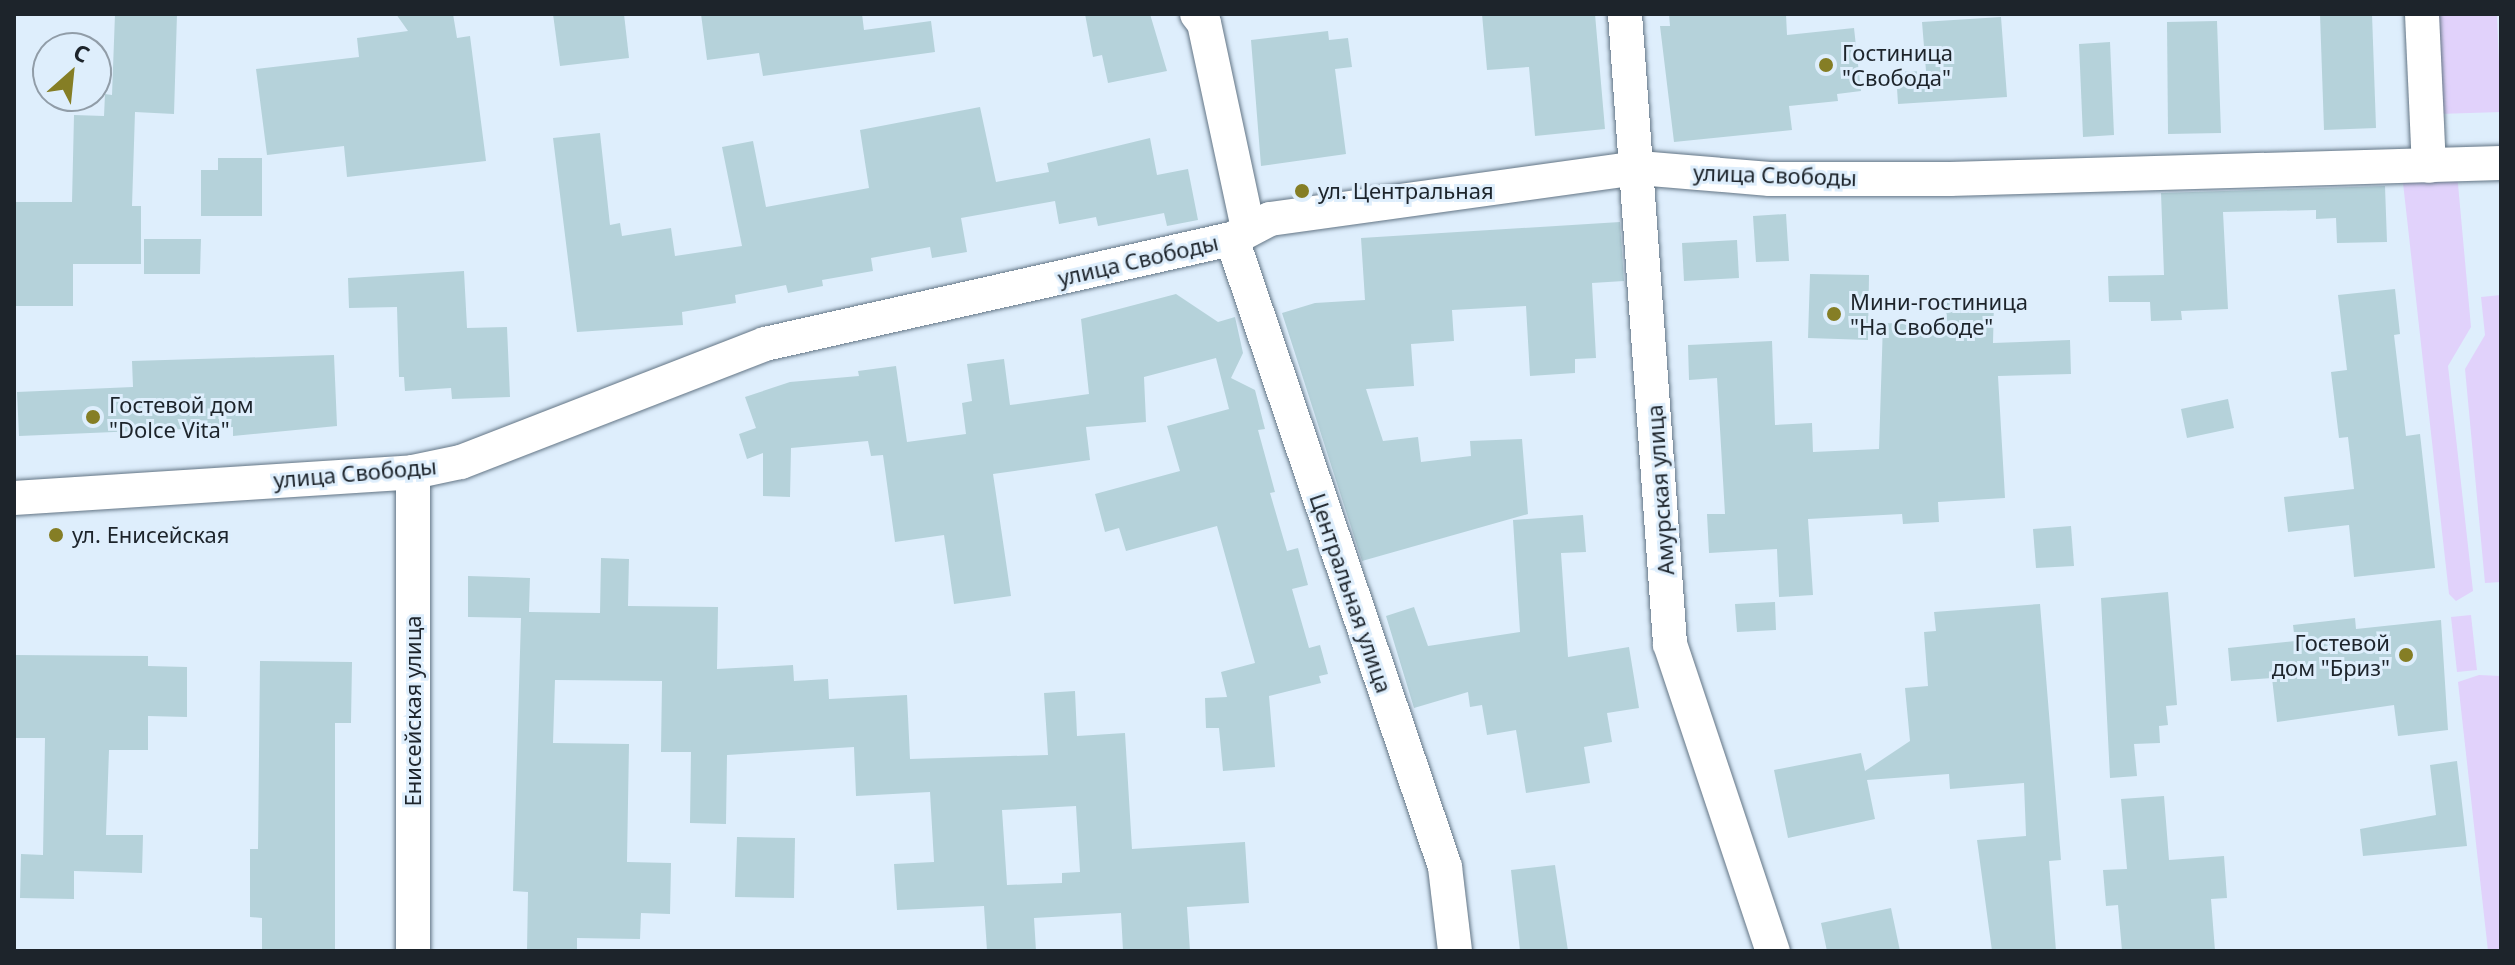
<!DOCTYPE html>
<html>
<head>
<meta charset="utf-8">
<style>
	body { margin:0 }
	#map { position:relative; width:2515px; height:965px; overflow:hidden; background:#deeefc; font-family:"Noto Sans",sans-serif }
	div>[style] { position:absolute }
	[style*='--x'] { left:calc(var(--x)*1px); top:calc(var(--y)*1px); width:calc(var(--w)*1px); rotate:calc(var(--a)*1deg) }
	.green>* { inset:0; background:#e1d2fb }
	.building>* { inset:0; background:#b5d2da }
	.roads { filter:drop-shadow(0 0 2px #637585) drop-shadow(0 0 2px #637585) }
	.minor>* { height:34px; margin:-17px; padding:0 17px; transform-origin:17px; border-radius:17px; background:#fff }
	.dots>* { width:22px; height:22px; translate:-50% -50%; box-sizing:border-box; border:4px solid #deeefc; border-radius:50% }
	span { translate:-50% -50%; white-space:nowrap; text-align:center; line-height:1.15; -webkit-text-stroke:6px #deeefc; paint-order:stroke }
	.poi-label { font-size:22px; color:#1d242b }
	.left { translate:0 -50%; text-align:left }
	.right { translate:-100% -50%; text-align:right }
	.street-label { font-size:22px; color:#1d242b }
	.frame { position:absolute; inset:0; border:16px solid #1d242b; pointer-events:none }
	.north { position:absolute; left:32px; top:32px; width:80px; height:80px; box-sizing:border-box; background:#deeefc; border:2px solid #919da8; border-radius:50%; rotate:27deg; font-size:22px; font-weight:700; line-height:32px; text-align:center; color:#1d242b }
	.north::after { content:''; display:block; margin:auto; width:28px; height:36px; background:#857e25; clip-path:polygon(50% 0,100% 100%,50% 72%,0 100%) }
</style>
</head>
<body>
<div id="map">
	<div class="green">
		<i style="clip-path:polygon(2434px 14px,2497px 14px,2501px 112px,2438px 114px)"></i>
		<i style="clip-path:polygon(2457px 173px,2471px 327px,2448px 366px,2473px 591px,2456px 601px,2449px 594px,2402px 174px)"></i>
		<i style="clip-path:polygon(2501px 295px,2501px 582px,2485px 583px,2465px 369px,2485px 335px,2481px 297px)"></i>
		<i style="clip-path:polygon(2471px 615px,2477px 670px,2457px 672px,2451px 617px)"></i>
		<i style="clip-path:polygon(2479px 675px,2501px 676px,2501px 951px,2488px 951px,2458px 682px)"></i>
	</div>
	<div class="building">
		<i style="clip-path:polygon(115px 14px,177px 14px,174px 114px,135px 112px,132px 206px,141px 206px,141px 264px,73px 264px,73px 306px,14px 306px,14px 202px,72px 202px,74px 115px,104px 116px,105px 94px,112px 95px)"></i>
		<i style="clip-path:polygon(396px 14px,453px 14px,457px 38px,470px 36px,486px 161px,347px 177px,344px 146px,267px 155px,256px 69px,359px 57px,357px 38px,408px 31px)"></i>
		<i style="clip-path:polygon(553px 14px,624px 14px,629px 58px,560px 66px)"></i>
		<i style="clip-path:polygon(701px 14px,862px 14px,864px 30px,931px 21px,935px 52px,763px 76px,759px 53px,707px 60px)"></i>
		<i style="clip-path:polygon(1085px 14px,1150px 14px,1167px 71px,1108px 83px,1102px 55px,1093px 57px)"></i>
		<i style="clip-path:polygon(1482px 14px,1595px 14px,1605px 129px,1535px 136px,1529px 67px,1487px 70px)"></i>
		<i style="clip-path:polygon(1669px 14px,1786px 14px,1787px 35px,1854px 28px,1861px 91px,1837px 94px,1838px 101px,1789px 106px,1792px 130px,1674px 142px,1660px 26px,1670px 26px)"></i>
		<i style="clip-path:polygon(2320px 14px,2372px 14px,2376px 128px,2324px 130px)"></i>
		<i style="clip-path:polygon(2001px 17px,2007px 97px,1898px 104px,1896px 72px,1926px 71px,1922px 22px)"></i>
		<i style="clip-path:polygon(2217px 21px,2221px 133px,2168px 134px,2167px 22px)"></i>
		<i style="clip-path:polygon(1328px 31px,1329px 40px,1348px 38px,1352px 67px,1335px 69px,1346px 154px,1261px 166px,1251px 40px)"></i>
		<i style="clip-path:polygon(2110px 42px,2114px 135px,2083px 137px,2079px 44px)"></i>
		<i style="clip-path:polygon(980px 107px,996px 182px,1049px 172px,1047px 163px,1150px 138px,1157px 175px,1188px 169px,1198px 220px,1167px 226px,1164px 213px,1098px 226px,1096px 217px,1059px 224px,1055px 201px,961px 218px,967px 252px,932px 258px,930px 247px,871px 258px,873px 271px,822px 280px,823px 286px,788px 293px,786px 285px,735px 295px,736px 303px,682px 312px,683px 325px,577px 332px,553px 138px,600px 133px,610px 225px,620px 223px,622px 236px,671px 228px,675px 256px,742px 246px,722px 147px,753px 141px,766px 207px,869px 188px,860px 130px)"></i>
		<i style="clip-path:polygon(218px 158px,262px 158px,262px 216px,201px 216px,201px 170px,218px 170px)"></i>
		<i style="clip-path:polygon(2385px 186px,2387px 242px,2337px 243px,2336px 218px,2316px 219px,2316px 210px,2223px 212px,2228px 309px,2181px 311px,2182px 320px,2151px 321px,2150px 302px,2109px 302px,2108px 276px,2164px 275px,2161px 193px)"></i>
		<i style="clip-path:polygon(1786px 214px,1789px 261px,1756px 262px,1753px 216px)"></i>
		<i style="clip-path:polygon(1620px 222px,1624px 281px,1592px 283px,1596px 358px,1575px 359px,1575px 373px,1530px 376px,1526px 306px,1452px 310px,1454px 341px,1411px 344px,1414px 386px,1366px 389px,1383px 441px,1418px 437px,1421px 462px,1471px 456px,1470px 441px,1522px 439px,1528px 514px,1362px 561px,1282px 313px,1315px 303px,1365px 300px,1361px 238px)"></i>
		<i style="clip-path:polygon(144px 239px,201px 239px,200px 274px,144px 274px)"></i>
		<i style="clip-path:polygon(1737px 240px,1739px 278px,1684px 281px,1682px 243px)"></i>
		<i style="clip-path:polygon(464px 271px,467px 328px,507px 327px,510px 397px,452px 399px,451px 388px,405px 391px,404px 377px,399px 377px,397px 307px,349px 308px,348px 278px)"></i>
		<i style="clip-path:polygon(1810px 274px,1869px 275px,1868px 340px,1808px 338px)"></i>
		<i style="clip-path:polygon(2395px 289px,2400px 334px,2394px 335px,2406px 436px,2420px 434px,2435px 568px,2354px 577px,2349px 525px,2288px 532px,2284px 497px,2354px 489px,2348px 437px,2339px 438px,2331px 372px,2347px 370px,2338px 295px)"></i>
		<i style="clip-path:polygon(1176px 294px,1218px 322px,1235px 317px,1243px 353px,1231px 378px,1255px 390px,1265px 429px,1258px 430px,1275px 492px,1270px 493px,1287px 551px,1298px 548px,1308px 585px,1292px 589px,1309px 648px,1320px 645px,1328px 674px,1319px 676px,1321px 683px,1269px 696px,1275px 767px,1223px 771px,1219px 728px,1206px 728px,1205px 698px,1227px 697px,1221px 672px,1255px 663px,1217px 526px,1126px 551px,1119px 528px,1105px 532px,1095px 494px,1180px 471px,1167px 426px,1229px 409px,1216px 358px,1144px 377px,1146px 422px,1086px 427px,1090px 460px,993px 474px,1011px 596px,954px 604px,944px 535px,895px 542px,883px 455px,871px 456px,868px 441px,791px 448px,790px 497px,763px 496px,763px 453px,747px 459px,739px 434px,756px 428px,745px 397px,790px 382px,859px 376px,858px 371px,896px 366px,907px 442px,966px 434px,962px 403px,972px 401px,967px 364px,1004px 359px,1010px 405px,1089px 394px,1081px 319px)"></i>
		<i style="clip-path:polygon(1947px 300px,1994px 301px,1993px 343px,2070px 340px,2071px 374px,1998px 376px,2005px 498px,1938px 502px,1939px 522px,1903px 524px,1902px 514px,1808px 519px,1813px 595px,1779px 597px,1777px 549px,1709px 553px,1707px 514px,1725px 514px,1717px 378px,1689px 380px,1688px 345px,1772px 341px,1775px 425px,1812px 423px,1813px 452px,1879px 449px,1883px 323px,1946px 325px)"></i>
		<i style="clip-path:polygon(334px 355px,337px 426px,233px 436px,233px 427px,19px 436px,17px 392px,133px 387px,132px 361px)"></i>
		<i style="clip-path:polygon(2228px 399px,2234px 428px,2187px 438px,2181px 409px)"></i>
		<i style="clip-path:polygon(1583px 515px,1586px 552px,1561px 553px,1568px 657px,1629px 647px,1639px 708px,1607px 713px,1612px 742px,1584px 747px,1590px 783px,1526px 793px,1516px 730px,1487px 735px,1482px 705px,1470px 707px,1468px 692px,1414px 708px,1386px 616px,1414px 607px,1428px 646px,1520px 632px,1513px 520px)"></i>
		<i style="clip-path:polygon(2071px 526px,2074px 566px,2036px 568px,2033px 529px)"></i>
		<i style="clip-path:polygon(evenodd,601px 558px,629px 559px,628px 606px,718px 607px,717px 669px,793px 665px,794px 681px,828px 679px,829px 699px,907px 695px,910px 759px,1048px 755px,1044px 693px,1075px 691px,1077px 736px,1125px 733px,1132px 849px,1245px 842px,1249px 903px,1187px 907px,1190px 951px,1123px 951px,1121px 913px,1034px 918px,1036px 951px,987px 951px,984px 906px,897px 910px,894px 864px,934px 862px,930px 792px,856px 796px,854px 747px,727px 755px,726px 824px,690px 823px,691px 752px,661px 752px,662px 681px,555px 680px,553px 743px,629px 744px,627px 862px,671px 863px,670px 914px,641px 913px,640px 939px,577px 938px,577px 951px,527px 951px,528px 892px,513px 891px,521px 618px,468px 617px,468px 576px,530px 578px,529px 612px,600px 613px,601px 558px,1076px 806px,1080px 872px,1062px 873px,1062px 883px,1007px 885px,1002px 810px,1076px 806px)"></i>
		<i style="clip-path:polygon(2168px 592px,2177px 705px,2166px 706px,2168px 725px,2159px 726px,2160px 743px,2134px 744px,2137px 776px,2110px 778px,2101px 598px)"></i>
		<i style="clip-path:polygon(1775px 602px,1776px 630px,1737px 632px,1735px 604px)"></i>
		<i style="clip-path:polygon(2040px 604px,2061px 860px,2049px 861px,2056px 951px,1992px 951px,1977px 840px,2026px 836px,2024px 783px,1950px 789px,1949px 774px,1867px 780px,1875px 819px,1788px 838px,1774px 770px,1861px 753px,1865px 771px,1910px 741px,1905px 688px,1928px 686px,1924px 632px,1936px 631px,1934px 612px)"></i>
		<i style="clip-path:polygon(2355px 618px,2356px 629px,2441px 620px,2448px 730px,2398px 736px,2394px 705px,2277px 722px,2272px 678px,2231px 681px,2228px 648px,2295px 641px,2293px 625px)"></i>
		<i style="clip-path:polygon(14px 655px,148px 656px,148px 666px,187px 667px,187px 717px,148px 716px,148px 750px,109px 750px,106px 835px,143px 835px,142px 873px,74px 871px,74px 899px,20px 898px,21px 854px,43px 855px,45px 738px,14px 738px)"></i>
		<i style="clip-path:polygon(260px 661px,352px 662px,351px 723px,335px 723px,335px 951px,262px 951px,262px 918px,250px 917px,250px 849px,258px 849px)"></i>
		<i style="clip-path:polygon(2457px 761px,2467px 846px,2363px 856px,2360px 829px,2436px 815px,2430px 765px)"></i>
		<i style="clip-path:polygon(2164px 796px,2169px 860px,2224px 856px,2227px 898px,2211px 899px,2215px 951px,2122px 951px,2118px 905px,2106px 906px,2103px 870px,2127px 869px,2121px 799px)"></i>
		<i style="clip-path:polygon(737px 837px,795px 838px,794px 898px,735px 897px)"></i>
		<i style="clip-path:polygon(1555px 865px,1568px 951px,1520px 951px,1511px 870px)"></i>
		<i style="clip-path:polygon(1891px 908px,1900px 951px,1827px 951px,1821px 923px)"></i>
	</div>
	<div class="roads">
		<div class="minor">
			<i style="--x:1197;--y:14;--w:11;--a:52"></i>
			<i style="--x:1204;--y:23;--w:211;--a:77.9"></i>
			<i style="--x:1625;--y:14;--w:632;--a:85.91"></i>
			<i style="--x:1670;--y:644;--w:324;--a:71.5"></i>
			<i style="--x:2422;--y:14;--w:152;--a:87.4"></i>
			<i style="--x:1232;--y:239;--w:663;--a:71.26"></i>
			<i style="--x:1445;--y:867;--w:85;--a:83.2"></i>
			<i style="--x:14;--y:498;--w:400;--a:-3.7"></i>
			<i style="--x:413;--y:472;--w:49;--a:-11.8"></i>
			<i style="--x:461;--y:462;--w:326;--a:-21.2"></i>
			<i style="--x:765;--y:344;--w:479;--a:-12.7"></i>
			<i style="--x:1232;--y:239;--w:43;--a:-27.8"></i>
			<i style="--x:1270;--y:219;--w:373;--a:-7.9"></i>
			<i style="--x:1639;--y:168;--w:131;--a:4.8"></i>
			<i style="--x:1770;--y:179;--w:180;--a:0"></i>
			<i style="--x:1950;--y:179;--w:551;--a:-1.66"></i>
			<i style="--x:413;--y:951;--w:479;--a:-90"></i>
		</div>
	</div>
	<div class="dots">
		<i style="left:1826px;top:65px;background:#857e25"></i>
		<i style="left:1302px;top:191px;background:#857e25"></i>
		<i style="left:1834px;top:314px;background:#857e25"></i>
		<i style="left:93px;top:417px;background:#857e25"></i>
		<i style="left:56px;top:535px;background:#857e25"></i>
		<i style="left:2406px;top:655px;background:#857e25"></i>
	</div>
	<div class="poi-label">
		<span class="left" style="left:1842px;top:65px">Гостиница<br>"Свобода"</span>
		<span class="left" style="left:1318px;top:191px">ул. Центральная</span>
		<span class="left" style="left:1850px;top:314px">Мини-гостиница<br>"На Свободе"</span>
		<span class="left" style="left:109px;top:417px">Гостевой дом<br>"Dolce Vita"</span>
		<span class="left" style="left:72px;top:535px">ул. Енисейская</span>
		<span class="right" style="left:2390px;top:655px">Гостевой<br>дом "Бриз"</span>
	</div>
	<div class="street-label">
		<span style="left:1775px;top:175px;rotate:2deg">улица Свободы</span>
		<span style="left:1138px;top:260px;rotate:-13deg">улица Свободы</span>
		<span style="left:355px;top:473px;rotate:-5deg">улица Свободы</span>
		<span style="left:1660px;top:490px;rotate:-94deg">Амурская улица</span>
		<span style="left:1351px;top:593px;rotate:71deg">Центральная улица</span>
		<span style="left:413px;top:711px;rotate:-90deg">Енисейская улица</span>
	</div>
	<div class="frame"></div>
	<div class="north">С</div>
</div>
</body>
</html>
